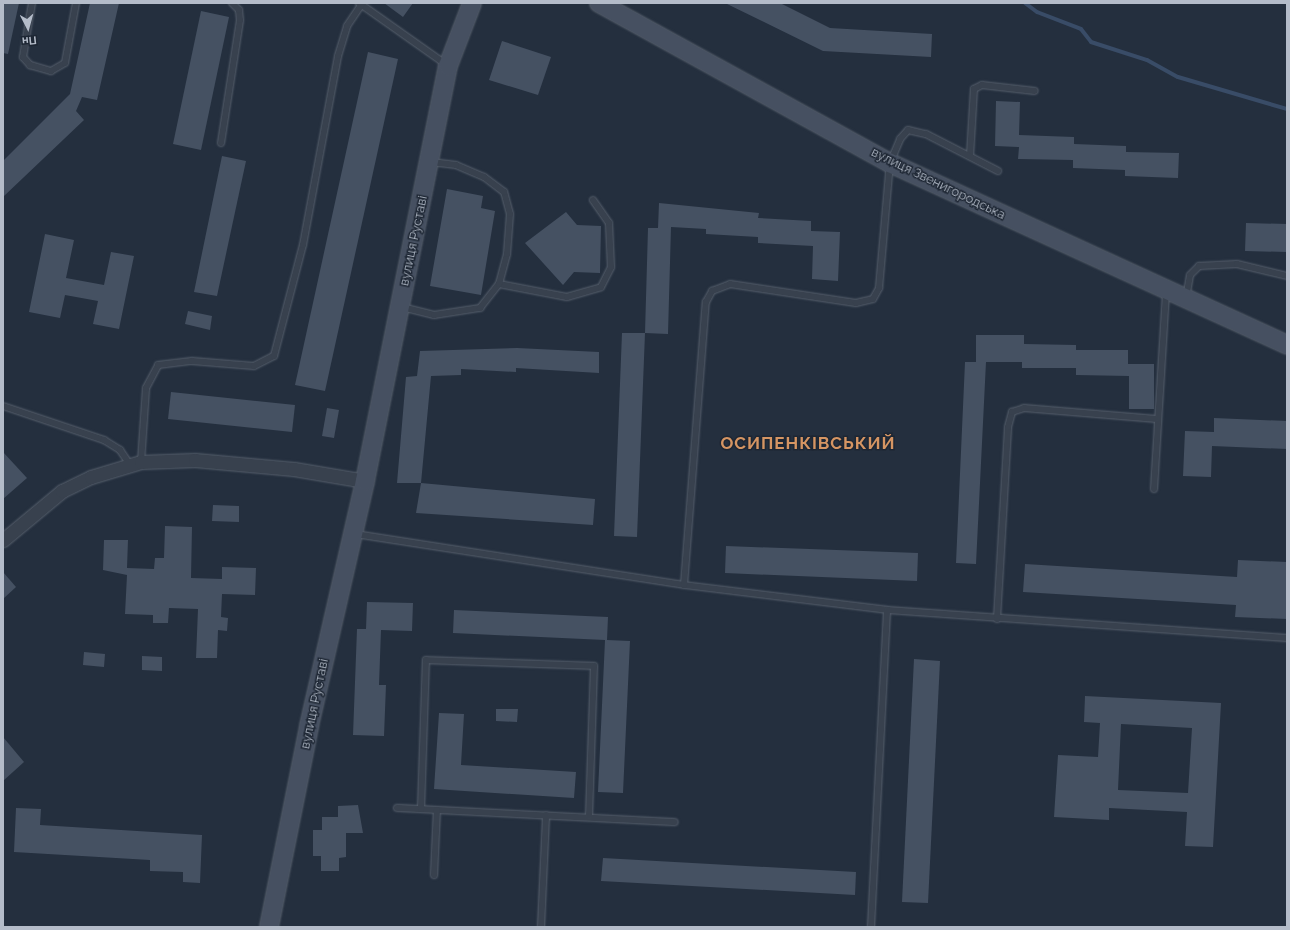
<!DOCTYPE html>
<html>
<head>
<meta charset="utf-8">
<style>
	body { margin:0 }
	#map { position:relative; width:1290px; height:930px; overflow:hidden; background:#242f3e; font-family:Raleway,sans-serif }
	div>[style] { position:absolute }
	[style*='--x'] { left:calc(var(--x)*1px); top:calc(var(--y)*1px); width:calc(var(--w)*1px); rotate:calc(var(--a)*1deg) }
	.stream>* { height:4px; margin:-2px; padding:0 2px; transform-origin:2px; border-radius:2px; background:#394c67 }
	.building>* { inset:0; background:#455162 }
	.roads { filter:drop-shadow(0 0 1px #565f6c) drop-shadow(0 0 1px #565f6c) }
	.lane>* { height:6px; margin:-3px; padding:0 3px; transform-origin:3px; border-radius:3px; background:#38414e }
	.street>* { height:13px; margin:-6.5px; padding:0 6.5px; transform-origin:6.5px; border-radius:6.5px; background:#38414e }
	.secondary>* { height:18px; margin:-9px; padding:0 9px; transform-origin:9px; border-radius:9px; background:#465061 }
	span { translate:-50% -50%; white-space:nowrap; text-align:center; line-height:1.15; -webkit-text-stroke:3px #1d2633; paint-order:stroke }
	.street-label { font-size:13px; color:#b4bcc9 }
	.district-label { font-size:17px; color:#d59563; font-weight:700; letter-spacing:1px }
	.frame { position:absolute; inset:0; border:4px solid #b4bcc9; pointer-events:none }
	.north { position:absolute; left:8px; top:8px; width:40px; height:40px; -webkit-text-stroke:3px #1d2633; paint-order:stroke; rotate:174deg; font-size:11px; font-weight:700; line-height:16px; text-align:center; color:#b4bcc9 }
	.north::after { content:''; display:block; margin:auto; width:14px; height:18px; background:#b4bcc9; clip-path:polygon(50% 0,100% 100%,50% 72%,0 100%) }
</style>
</head>
<body>
<div id="map">
	<div class="stream">
		<i style="--x:1025;--y:3;--w:15;--a:37"></i>
		<i style="--x:1037;--y:12;--w:47;--a:21.1"></i>
		<i style="--x:1081;--y:29;--w:16;--a:52"></i>
		<i style="--x:1091;--y:42;--w:59;--a:17.8"></i>
		<i style="--x:1147;--y:60;--w:35;--a:29"></i>
		<i style="--x:1178;--y:77;--w:114;--a:16.4"></i>
	</div>
	<div class="building">
		<i style="clip-path:polygon(3px 3px,19px 3px,8px 54px,3px 53px)"></i>
		<i style="clip-path:polygon(90px 3px,119px 3px,97px 100px,82px 97px,76px 111px,84px 120px,3px 197px,3px 161px,70px 94px)"></i>
		<i style="clip-path:polygon(384px 3px,413px 3px,403px 17px)"></i>
		<i style="clip-path:polygon(725px 3px,780px 3px,830px 28px,932px 34px,931px 57px,823px 51px)"></i>
		<i style="clip-path:polygon(201px 11px,229px 17px,201px 150px,173px 144px)"></i>
		<i style="clip-path:polygon(502px 41px,551px 57px,538px 95px,489px 80px)"></i>
		<i style="clip-path:polygon(368px 52px,398px 59px,325px 391px,295px 385px)"></i>
		<i style="clip-path:polygon(996px 101px,1020px 102px,1019px 135px,1074px 137px,1074px 144px,1126px 146px,1126px 152px,1179px 153px,1178px 178px,1125px 176px,1125px 170px,1073px 168px,1073px 160px,1018px 159px,1019px 147px,995px 146px)"></i>
		<i style="clip-path:polygon(222px 156px,246px 161px,217px 296px,194px 292px)"></i>
		<i style="clip-path:polygon(447px 189px,483px 196px,481px 208px,495px 211px,481px 295px,430px 286px)"></i>
		<i style="clip-path:polygon(659px 203px,759px 213px,758px 218px,811px 221px,811px 231px,840px 232px,838px 281px,812px 279px,813px 246px,758px 243px,758px 237px,706px 234px,706px 229px,671px 227px,668px 334px,645px 333px,648px 228px,658px 228px)"></i>
		<i style="clip-path:polygon(566px 212px,577px 225px,601px 226px,600px 273px,574px 272px,563px 285px,525px 243px)"></i>
		<i style="clip-path:polygon(1246px 223px,1287px 224px,1287px 252px,1245px 251px)"></i>
		<i style="clip-path:polygon(45px 234px,74px 240px,66px 278px,104px 285px,111px 252px,134px 256px,119px 329px,93px 324px,98px 301px,65px 295px,60px 318px,29px 312px)"></i>
		<i style="clip-path:polygon(188px 311px,212px 316px,210px 330px,185px 324px)"></i>
		<i style="clip-path:polygon(622px 333px,645px 333px,637px 537px,614px 536px)"></i>
		<i style="clip-path:polygon(976px 335px,1024px 335px,1024px 344px,1076px 345px,1076px 350px,1128px 350px,1128px 364px,1154px 364px,1154px 409px,1129px 409px,1129px 376px,1076px 375px,1076px 368px,1022px 368px,1022px 362px,979px 362px,986px 362px,976px 564px,956px 563px,965px 362px,976px 362px)"></i>
		<i style="clip-path:polygon(517px 348px,599px 352px,599px 373px,516px 368px,516px 372px,461px 369px,461px 375px,431px 376px,421px 483px,397px 483px,406px 377px,417px 376px,420px 351px)"></i>
		<i style="clip-path:polygon(171px 392px,295px 405px,292px 432px,168px 419px)"></i>
		<i style="clip-path:polygon(327px 408px,339px 410px,334px 438px,322px 436px)"></i>
		<i style="clip-path:polygon(1214px 418px,1287px 421px,1287px 449px,1212px 446px,1211px 477px,1183px 476px,1185px 431px,1214px 432px)"></i>
		<i style="clip-path:polygon(3px 452px,27px 478px,3px 499px)"></i>
		<i style="clip-path:polygon(421px 483px,595px 499px,593px 525px,416px 513px)"></i>
		<i style="clip-path:polygon(213px 505px,239px 506px,239px 522px,212px 521px)"></i>
		<i style="clip-path:polygon(165px 526px,192px 527px,191px 578px,222px 579px,222px 567px,256px 568px,255px 595px,222px 594px,221px 617px,228px 618px,227px 631px,218px 630px,217px 658px,196px 658px,198px 609px,169px 608px,168px 623px,153px 623px,153px 615px,125px 614px,127px 575px,103px 570px,104px 540px,128px 540px,127px 568px,154px 569px,155px 558px,164px 558px)"></i>
		<i style="clip-path:polygon(726px 546px,918px 553px,917px 581px,725px 573px)"></i>
		<i style="clip-path:polygon(1238px 560px,1287px 562px,1287px 619px,1235px 617px,1236px 605px,1023px 592px,1025px 564px,1237px 577px)"></i>
		<i style="clip-path:polygon(3px 572px,16px 587px,3px 599px)"></i>
		<i style="clip-path:polygon(367px 602px,413px 603px,412px 631px,381px 630px,379px 685px,386px 685px,384px 736px,353px 735px,357px 629px,366px 629px)"></i>
		<i style="clip-path:polygon(454px 610px,608px 617px,607px 640px,630px 641px,623px 793px,598px 792px,605px 640px,453px 633px)"></i>
		<i style="clip-path:polygon(84px 652px,105px 654px,104px 667px,83px 665px)"></i>
		<i style="clip-path:polygon(142px 656px,162px 657px,162px 671px,142px 670px)"></i>
		<i style="clip-path:polygon(914px 659px,940px 661px,928px 903px,902px 902px)"></i>
		<i style="clip-path:polygon(evenodd,1085px 696px,1221px 703px,1213px 847px,1185px 846px,1187px 812px,1109px 808px,1109px 820px,1054px 817px,1058px 755px,1098px 757px,1100px 723px,1084px 722px,1085px 696px,1121px 724px,1192px 728px,1188px 793px,1118px 790px,1121px 724px)"></i>
		<i style="clip-path:polygon(496px 709px,518px 709px,517px 722px,496px 721px)"></i>
		<i style="clip-path:polygon(439px 713px,464px 714px,461px 765px,576px 772px,574px 798px,434px 789px)"></i>
		<i style="clip-path:polygon(3px 737px,24px 762px,3px 781px)"></i>
		<i style="clip-path:polygon(358px 805px,363px 833px,346px 833px,346px 857px,339px 858px,339px 871px,321px 871px,321px 856px,313px 856px,313px 830px,322px 830px,322px 817px,338px 817px,338px 806px)"></i>
		<i style="clip-path:polygon(16px 808px,41px 809px,40px 825px,202px 835px,200px 883px,183px 882px,183px 872px,150px 871px,150px 860px,14px 852px)"></i>
		<i style="clip-path:polygon(603px 858px,856px 872px,855px 895px,601px 881px)"></i>
	</div>
	<div class="roads">
		<div class="lane">
			<i style="--x:32;--y:3;--w:55;--a:99.5"></i>
			<i style="--x:23;--y:57;--w:11;--a:49"></i>
			<i style="--x:30;--y:65;--w:22;--a:16"></i>
			<i style="--x:51;--y:71;--w:16;--a:-30"></i>
			<i style="--x:65;--y:63;--w:61;--a:-79.6"></i>
			<i style="--x:359;--y:3;--w:108;--a:35.2"></i>
			<i style="--x:221;--y:143;--w:124;--a:-81.2"></i>
			<i style="--x:240;--y:20;--w:10;--a:-96"></i>
			<i style="--x:239;--y:10;--w:10;--a:-135"></i>
			<i style="--x:970;--y:156;--w:67;--a:-86.6"></i>
			<i style="--x:974;--y:89;--w:9;--a:-27"></i>
			<i style="--x:982;--y:85;--w:53;--a:6.5"></i>
			<i style="--x:499;--y:284;--w:69;--a:10.8"></i>
			<i style="--x:567;--y:297;--w:35;--a:-16"></i>
			<i style="--x:601;--y:287;--w:22;--a:-63"></i>
			<i style="--x:611;--y:267;--w:44;--a:-92.6"></i>
			<i style="--x:609;--y:223;--w:28;--a:-125"></i>
			<i style="--x:1186;--y:298;--w:23;--a:-80"></i>
			<i style="--x:1190;--y:275;--w:13;--a:-45"></i>
			<i style="--x:1199;--y:266;--w:38;--a:-3"></i>
			<i style="--x:1237;--y:264;--w:51;--a:13.5"></i>
			<i style="--x:402;--y:307;--w:33;--a:14"></i>
			<i style="--x:434;--y:315;--w:47;--a:-8.7"></i>
			<i style="--x:480;--y:308;--w:31;--a:-52"></i>
			<i style="--x:499;--y:284;--w:31;--a:-75"></i>
			<i style="--x:507;--y:254;--w:40;--a:-85.7"></i>
			<i style="--x:510;--y:214;--w:23;--a:-105"></i>
			<i style="--x:504;--y:192;--w:25;--a:-143"></i>
			<i style="--x:484;--y:177;--w:30;--a:-157"></i>
			<i style="--x:456;--y:165;--w:25;--a:-173"></i>
			<i style="--x:3;--y:406;--w:107;--a:18.6"></i>
			<i style="--x:104;--y:440;--w:19;--a:32"></i>
			<i style="--x:120;--y:450;--w:18;--a:56"></i>
			<i style="--x:141;--y:462;--w:74;--a:-86.1"></i>
			<i style="--x:146;--y:388;--w:26;--a:-62"></i>
			<i style="--x:158;--y:365;--w:34;--a:-7"></i>
			<i style="--x:192;--y:361;--w:62;--a:4.6"></i>
			<i style="--x:254;--y:366;--w:22;--a:-27"></i>
			<i style="--x:274;--y:356;--w:115;--a:-75.4"></i>
			<i style="--x:303;--y:245;--w:192;--a:-79.5"></i>
			<i style="--x:338;--y:56;--w:31;--a:-73"></i>
			<i style="--x:347;--y:26;--w:25;--a:-56"></i>
			<i style="--x:1154;--y:489;--w:196;--a:-86.5"></i>
			<i style="--x:355;--y:534;--w:333;--a:8.8"></i>
			<i style="--x:684;--y:585;--w:205;--a:7"></i>
			<i style="--x:887;--y:610;--w:401;--a:4"></i>
			<i style="--x:684;--y:585;--w:284;--a:-85.6"></i>
			<i style="--x:706;--y:302;--w:13;--a:-61"></i>
			<i style="--x:712;--y:291;--w:19;--a:-21"></i>
			<i style="--x:730;--y:284;--w:127;--a:8.6"></i>
			<i style="--x:856;--y:303;--w:17;--a:-13"></i>
			<i style="--x:873;--y:299;--w:13;--a:-61"></i>
			<i style="--x:879;--y:288;--w:125;--a:-85"></i>
			<i style="--x:890;--y:163;--w:26;--a:-67"></i>
			<i style="--x:900;--y:139;--w:12;--a:-48"></i>
			<i style="--x:908;--y:130;--w:18;--a:13"></i>
			<i style="--x:926;--y:134;--w:81;--a:27.2"></i>
			<i style="--x:997;--y:619;--w:192;--a:-86.7"></i>
			<i style="--x:1008;--y:427;--w:16;--a:-75"></i>
			<i style="--x:1012;--y:412;--w:13;--a:-18"></i>
			<i style="--x:1024;--y:408;--w:133;--a:4.7"></i>
			<i style="--x:397;--y:808;--w:278;--a:2.9"></i>
			<i style="--x:421;--y:809;--w:149;--a:-88.1"></i>
			<i style="--x:426;--y:660;--w:168;--a:2"></i>
			<i style="--x:594;--y:666;--w:151;--a:91.9"></i>
			<i style="--x:434;--y:875;--w:65;--a:-87.4"></i>
			<i style="--x:541;--y:927;--w:112;--a:-87.4"></i>
			<i style="--x:871;--y:927;--w:317;--a:-87.1"></i>
		</div>
		<div class="street">
			<i style="--x:3;--y:540;--w:77;--a:-39.7"></i>
			<i style="--x:62;--y:491;--w:32;--a:-26"></i>
			<i style="--x:91;--y:477;--w:52;--a:-16.7"></i>
			<i style="--x:141;--y:462;--w:54;--a:-2.1"></i>
			<i style="--x:195;--y:460;--w:99;--a:5.2"></i>
			<i style="--x:294;--y:469;--w:72;--a:9.6"></i>
		</div>
		<div class="secondary">
			<i style="--x:599;--y:3;--w:332;--a:28.8"></i>
			<i style="--x:890;--y:163;--w:437;--a:24.6"></i>
			<i style="--x:269;--y:927;--w:205;--a:-78.7"></i>
			<i style="--x:309;--y:726;--w:251;--a:-77.1"></i>
			<i style="--x:365;--y:481;--w:423;--a:-78.7"></i>
			<i style="--x:448;--y:66;--w:67;--a:-69.1"></i>
		</div>
	</div>
	<div class="street-label">
		<span style="left:938px;top:184px;rotate:26deg">вулиця Звенигородська</span>
		<span style="left:414px;top:241px;rotate:-78deg">вулиця Руставі</span>
		<span style="left:315px;top:704px;rotate:-78deg">вулиця Руставі</span>
	</div>
	<div class="district-label">
		<span style="left:808px;top:444px">ОСИПЕНКІВСЬКИЙ</span>
	</div>
	<div class="frame"></div>
	<div class="north">Пн</div>
</div>
</body>
</html>
